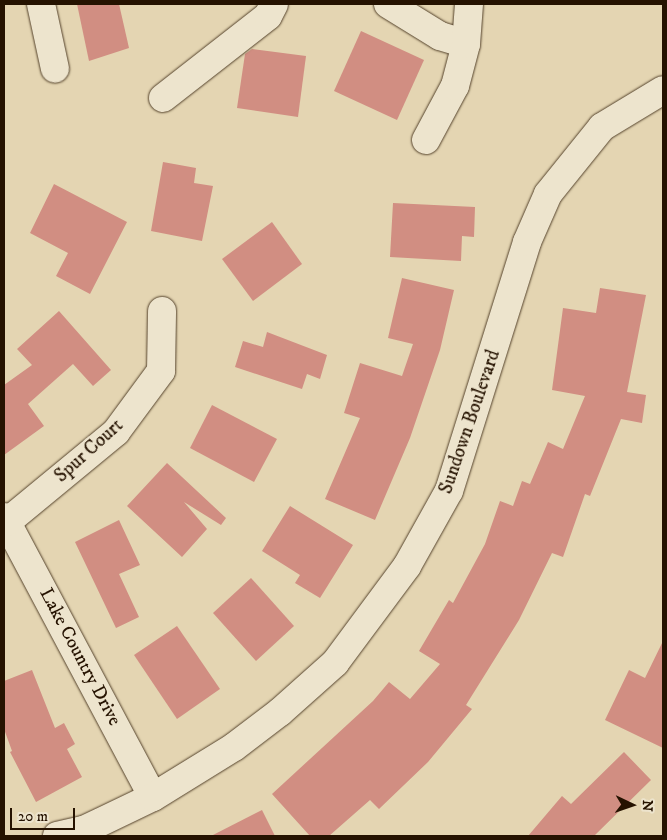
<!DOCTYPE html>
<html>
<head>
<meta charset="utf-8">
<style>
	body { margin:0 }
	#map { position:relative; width:667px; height:840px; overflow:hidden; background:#e4d5b2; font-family:"IM FELL DW Pica",serif }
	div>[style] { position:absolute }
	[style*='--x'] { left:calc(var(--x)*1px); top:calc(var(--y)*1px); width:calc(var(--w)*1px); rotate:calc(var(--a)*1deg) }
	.building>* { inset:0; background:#d18e82 }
	.roads { filter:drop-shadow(0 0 1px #55432c) drop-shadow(0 0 1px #55432c) }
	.minor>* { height:28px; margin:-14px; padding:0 14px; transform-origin:14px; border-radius:14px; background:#ede4cd }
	span { translate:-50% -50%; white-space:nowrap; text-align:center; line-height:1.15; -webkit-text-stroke:4.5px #ede4cd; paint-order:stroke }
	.street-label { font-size:19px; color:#251200 }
	.frame { position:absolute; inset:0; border:5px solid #251200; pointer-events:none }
	.north { position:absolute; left:607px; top:780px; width:50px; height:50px; -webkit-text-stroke:4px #ede4cd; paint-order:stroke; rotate:93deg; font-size:14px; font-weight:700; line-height:20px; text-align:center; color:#251200 }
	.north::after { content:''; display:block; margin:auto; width:18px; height:22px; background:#251200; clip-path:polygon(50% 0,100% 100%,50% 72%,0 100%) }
	.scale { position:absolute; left:10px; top:808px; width:65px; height:22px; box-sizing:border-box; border:2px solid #251200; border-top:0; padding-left:6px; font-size:15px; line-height:18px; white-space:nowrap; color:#251200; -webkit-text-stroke:4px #ede4cd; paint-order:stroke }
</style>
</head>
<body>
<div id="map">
	<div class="building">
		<i style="clip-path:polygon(77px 4px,119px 4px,129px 48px,89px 61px)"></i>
		<i style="clip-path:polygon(361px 31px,424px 60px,397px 120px,334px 91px)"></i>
		<i style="clip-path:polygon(252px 49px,306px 56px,298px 117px,237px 108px,245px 54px)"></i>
		<i style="clip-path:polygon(163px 162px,196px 168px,194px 183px,213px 186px,202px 241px,151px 231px)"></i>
		<i style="clip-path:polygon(54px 184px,127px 222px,90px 294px,56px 276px,68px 253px,30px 233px)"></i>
		<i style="clip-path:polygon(393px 203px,475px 207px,474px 237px,462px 236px,461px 261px,390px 257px)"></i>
		<i style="clip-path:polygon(272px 222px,302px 264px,253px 301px,222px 259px)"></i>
		<i style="clip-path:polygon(402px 278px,454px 290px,440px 350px,410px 438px,375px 520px,325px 499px,360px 418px,344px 413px,360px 363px,402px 376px,413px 344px,388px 338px)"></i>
		<i style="clip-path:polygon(600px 288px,646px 295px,627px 392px,646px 395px,642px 423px,621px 419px,590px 496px,585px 494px,563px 557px,552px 553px,519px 620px,466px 705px,472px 709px,428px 762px,379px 809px,370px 800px,329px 836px,310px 836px,272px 794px,373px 701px,389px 682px,410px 699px,440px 664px,419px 651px,449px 600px,453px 603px,485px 544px,500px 501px,513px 506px,522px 481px,530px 484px,548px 442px,563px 449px,585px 396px,552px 390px,563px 308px,596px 313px)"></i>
		<i style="clip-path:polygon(59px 311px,111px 370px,93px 386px,73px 364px,28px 404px,44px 426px,4px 455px,4px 385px,32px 365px,17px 349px)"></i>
		<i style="clip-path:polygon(267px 332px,327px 355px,320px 379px,307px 374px,302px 389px,235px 367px,243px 341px,263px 347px)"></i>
		<i style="clip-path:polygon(212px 405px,277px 439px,254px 482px,190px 448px)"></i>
		<i style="clip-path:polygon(167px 463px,226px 518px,221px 525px,184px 502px,207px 529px,182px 557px,127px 506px)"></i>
		<i style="clip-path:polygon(290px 506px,353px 545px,320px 598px,295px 583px,300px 575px,262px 551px)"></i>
		<i style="clip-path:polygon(119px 520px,140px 565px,119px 574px,139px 617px,116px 628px,75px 542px)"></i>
		<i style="clip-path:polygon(251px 578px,294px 626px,256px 661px,213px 613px)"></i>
		<i style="clip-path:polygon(177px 626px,220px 689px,177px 719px,134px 655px)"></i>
		<i style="clip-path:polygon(663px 641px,663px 748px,605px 720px,629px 670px,645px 678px)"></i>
		<i style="clip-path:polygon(32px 670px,55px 728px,64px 723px,75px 744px,67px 749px,82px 777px,36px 802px,10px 752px,12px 751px,4px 729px,4px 681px)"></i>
		<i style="clip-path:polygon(624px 752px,651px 780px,594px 836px,528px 836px,562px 796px,571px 804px)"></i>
		<i style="clip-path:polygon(262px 810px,275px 836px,211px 836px)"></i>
	</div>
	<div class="roads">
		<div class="minor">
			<i style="--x:41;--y:4;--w:66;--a:77.8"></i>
			<i style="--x:388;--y:4;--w:61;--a:31.6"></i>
			<i style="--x:440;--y:36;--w:27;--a:17"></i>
			<i style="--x:163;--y:98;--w:133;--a:-38"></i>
			<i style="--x:268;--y:16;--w:13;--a:-63"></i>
			<i style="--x:426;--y:140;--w:61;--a:-61.8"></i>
			<i style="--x:455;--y:86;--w:43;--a:-75.3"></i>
			<i style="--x:466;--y:44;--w:40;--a:-85.7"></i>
			<i style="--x:4;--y:517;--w:317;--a:62"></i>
			<i style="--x:7;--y:522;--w:141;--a:-39.5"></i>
			<i style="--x:116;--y:432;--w:76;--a:-53.6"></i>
			<i style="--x:161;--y:371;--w:60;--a:-89"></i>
			<i style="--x:57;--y:836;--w:28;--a:-13"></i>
			<i style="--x:84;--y:830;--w:76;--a:-25.6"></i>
			<i style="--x:153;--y:797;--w:95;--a:-31.7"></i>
			<i style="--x:234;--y:747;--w:58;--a:-37.3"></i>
			<i style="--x:280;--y:712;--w:74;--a:-41.7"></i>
			<i style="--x:335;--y:663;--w:121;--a:-53.4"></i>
			<i style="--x:407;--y:566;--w:86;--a:-60.8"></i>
			<i style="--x:449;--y:491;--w:261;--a:-72.6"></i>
			<i style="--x:527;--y:242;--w:52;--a:-66.4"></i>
			<i style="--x:548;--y:194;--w:86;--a:-51.1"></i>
			<i style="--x:602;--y:127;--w:71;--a:-31.2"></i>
		</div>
	</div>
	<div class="street-label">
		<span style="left:470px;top:422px;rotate:-71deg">Sundown Boulevard</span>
		<span style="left:89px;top:451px;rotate:-42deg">Spur Court</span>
		<span style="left:80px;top:657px;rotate:62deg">Lake Country Drive</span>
	</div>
	<div class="frame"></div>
	<div class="north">N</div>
	<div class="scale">20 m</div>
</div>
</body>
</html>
